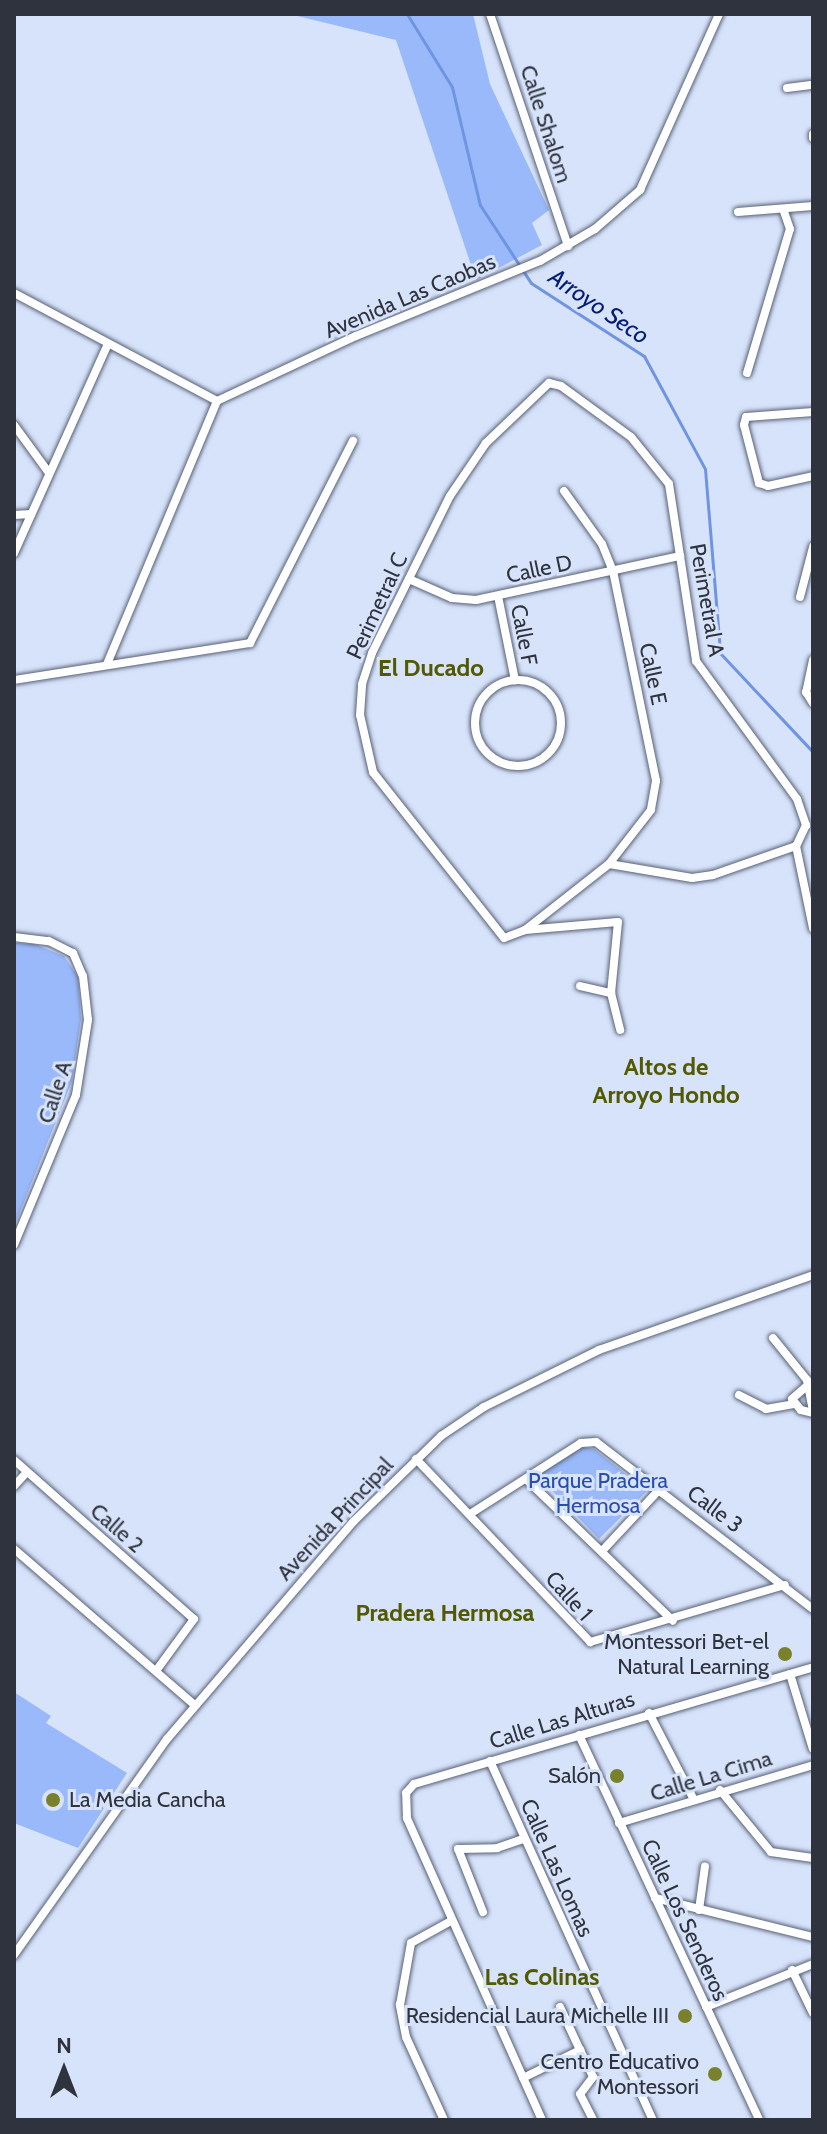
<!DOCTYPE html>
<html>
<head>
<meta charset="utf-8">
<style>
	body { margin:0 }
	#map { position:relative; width:827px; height:2134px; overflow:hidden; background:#d7e3fb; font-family:Cabin,sans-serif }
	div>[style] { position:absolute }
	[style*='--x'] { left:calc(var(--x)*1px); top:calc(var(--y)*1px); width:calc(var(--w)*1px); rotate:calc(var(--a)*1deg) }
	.green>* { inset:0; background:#9ab9fb }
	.stream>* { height:3px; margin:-1.5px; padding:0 1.5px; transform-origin:1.5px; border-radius:1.5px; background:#6f94e2 }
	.roads { filter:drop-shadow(0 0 2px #576176) drop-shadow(0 0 2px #576176) }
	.minor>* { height:8px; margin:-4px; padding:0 4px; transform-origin:4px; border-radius:4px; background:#fff }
	.minor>.ring { margin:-4px; padding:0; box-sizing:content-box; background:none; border:8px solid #fff; border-radius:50% }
	.dots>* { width:22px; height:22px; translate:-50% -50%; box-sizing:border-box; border:4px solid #d7e3fb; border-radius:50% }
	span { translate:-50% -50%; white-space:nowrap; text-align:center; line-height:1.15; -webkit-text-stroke:6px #d7e3fb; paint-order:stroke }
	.street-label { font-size:22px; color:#2f333d }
	.park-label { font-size:22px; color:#294faa }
	.poi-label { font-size:22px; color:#2f333d }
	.right { translate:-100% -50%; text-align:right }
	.left { translate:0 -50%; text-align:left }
	.water-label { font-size:24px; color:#031c76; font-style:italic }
	.neighbourhood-label { font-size:24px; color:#535901; font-weight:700 }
	.frame { position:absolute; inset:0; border:16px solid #2f333d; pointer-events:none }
	.north { position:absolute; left:24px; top:2030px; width:80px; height:80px; -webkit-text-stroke:6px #d7e3fb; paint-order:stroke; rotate:0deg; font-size:22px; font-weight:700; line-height:32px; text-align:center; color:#2f333d }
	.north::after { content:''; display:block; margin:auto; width:28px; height:36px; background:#2f333d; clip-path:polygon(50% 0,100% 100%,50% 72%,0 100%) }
</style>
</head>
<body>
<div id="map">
	<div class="green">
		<i style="clip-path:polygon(289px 14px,473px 14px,490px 84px,549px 210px,532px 223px,542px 245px,476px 280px,396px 40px)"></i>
		<i style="clip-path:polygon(14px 943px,34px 944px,64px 956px,78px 977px,81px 1019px,72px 1081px,14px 1227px)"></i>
		<i style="clip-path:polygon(581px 1447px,594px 1449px,647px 1491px,599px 1539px,538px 1476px)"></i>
		<i style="clip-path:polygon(14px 1692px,51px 1716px,46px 1723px,127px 1773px,78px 1848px,14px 1823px)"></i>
	</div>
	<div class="stream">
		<i style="--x:407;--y:14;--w:86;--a:58.3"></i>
		<i style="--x:452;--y:87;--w:121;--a:76.7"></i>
		<i style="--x:480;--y:205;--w:93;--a:56.8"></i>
		<i style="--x:531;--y:283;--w:135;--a:32.9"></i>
		<i style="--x:644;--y:356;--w:128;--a:61.6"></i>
		<i style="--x:705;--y:469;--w:185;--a:85.3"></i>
		<i style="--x:720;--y:653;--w:136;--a:46.8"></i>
	</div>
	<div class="roads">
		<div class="minor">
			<i style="--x:490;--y:14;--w:245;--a:71.4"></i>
			<i style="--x:787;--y:88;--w:26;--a:-7"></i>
			<i style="--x:813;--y:134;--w:4;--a:90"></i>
			<i style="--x:738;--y:212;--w:75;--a:-4.6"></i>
			<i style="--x:14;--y:293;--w:230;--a:28"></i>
			<i style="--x:217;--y:401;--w:153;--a:-25.1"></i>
			<i style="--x:356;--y:336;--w:199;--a:-22.2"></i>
			<i style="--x:540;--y:261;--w:64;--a:-30.2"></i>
			<i style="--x:595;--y:229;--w:60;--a:-40.9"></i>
			<i style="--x:640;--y:190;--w:193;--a:-65.8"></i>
			<i style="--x:747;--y:373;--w:150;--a:-73.4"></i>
			<i style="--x:790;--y:229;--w:21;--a:-109"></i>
			<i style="--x:549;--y:383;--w:12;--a:14"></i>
			<i style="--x:561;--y:386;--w:87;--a:36.1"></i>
			<i style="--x:631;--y:437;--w:60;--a:51"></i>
			<i style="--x:669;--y:484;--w:179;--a:81.3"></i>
			<i style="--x:696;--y:661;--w:171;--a:53.8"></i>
			<i style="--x:797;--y:799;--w:28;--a:71"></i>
			<i style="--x:806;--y:825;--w:23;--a:115"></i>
			<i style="--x:796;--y:846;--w:88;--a:160.7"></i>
			<i style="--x:713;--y:875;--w:21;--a:172"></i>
			<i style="--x:692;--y:878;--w:84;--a:-170.4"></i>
			<i style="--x:609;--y:864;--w:107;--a:141.8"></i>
			<i style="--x:525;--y:930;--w:22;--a:159"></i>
			<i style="--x:504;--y:938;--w:211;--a:-128.3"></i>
			<i style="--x:373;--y:772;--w:58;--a:-102.8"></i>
			<i style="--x:360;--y:715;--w:31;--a:-86"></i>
			<i style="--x:362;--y:684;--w:33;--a:-72"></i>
			<i style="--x:372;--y:653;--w:175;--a:-63.6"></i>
			<i style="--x:450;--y:496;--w:64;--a:-55.8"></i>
			<i style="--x:486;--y:443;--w:87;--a:-43.6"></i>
			<i style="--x:813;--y:412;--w:67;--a:175.7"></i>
			<i style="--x:746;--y:417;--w:8;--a:104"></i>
			<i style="--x:744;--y:425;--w:60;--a:75.5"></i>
			<i style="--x:759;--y:483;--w:9;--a:18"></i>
			<i style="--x:768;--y:486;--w:46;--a:-12.5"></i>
			<i style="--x:14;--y:425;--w:59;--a:53.9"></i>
			<i style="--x:564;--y:491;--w:65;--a:54.4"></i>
			<i style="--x:602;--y:544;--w:29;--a:68"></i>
			<i style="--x:613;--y:571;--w:214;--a:78.4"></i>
			<i style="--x:656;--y:781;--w:29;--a:100"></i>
			<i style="--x:651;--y:810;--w:68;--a:127.9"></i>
			<i style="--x:14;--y:515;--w:17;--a:-3"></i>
			<i style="--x:14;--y:553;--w:227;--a:-65.8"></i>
			<i style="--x:409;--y:579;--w:47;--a:23.8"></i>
			<i style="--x:452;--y:598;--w:24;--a:5"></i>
			<i style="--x:476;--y:600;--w:209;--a:-12.2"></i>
			<i style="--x:498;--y:596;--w:86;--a:78.6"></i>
			<i style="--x:800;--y:597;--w:52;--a:-75.4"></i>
			<i style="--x:813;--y:660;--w:33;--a:102"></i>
			<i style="--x:806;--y:692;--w:13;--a:58"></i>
			<i style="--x:107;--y:664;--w:285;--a:-67.3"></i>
			<i class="ring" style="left:475px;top:680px;width:78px;height:78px"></i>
			<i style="--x:14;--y:680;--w:239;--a:-8.9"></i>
			<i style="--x:250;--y:643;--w:227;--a:-63"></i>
			<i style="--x:796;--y:846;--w:84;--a:78.3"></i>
			<i style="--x:525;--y:930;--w:93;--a:-4.9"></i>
			<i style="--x:618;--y:922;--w:71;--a:95.6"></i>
			<i style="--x:611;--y:993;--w:38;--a:76"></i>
			<i style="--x:14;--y:937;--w:35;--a:7"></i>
			<i style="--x:49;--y:941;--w:27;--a:27"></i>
			<i style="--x:73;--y:953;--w:25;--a:67"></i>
			<i style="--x:83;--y:976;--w:44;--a:83.5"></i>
			<i style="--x:88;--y:1020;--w:76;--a:99.1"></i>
			<i style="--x:76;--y:1095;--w:162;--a:112.5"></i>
			<i style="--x:580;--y:986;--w:32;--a:13"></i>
			<i style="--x:773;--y:1338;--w:54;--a:51"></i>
			<i style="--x:807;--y:1380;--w:33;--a:79"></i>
			<i style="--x:808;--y:1385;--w:21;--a:139"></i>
			<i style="--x:792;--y:1399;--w:14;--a:51"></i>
			<i style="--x:801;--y:1410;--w:12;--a:14"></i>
			<i style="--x:739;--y:1395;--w:30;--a:27"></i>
			<i style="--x:766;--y:1409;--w:28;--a:-10"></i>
			<i style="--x:416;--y:1459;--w:253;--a:46.4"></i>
			<i style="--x:590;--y:1642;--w:203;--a:-16.3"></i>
			<i style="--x:14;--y:1460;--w:240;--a:41.5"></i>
			<i style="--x:194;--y:1619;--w:64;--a:126.2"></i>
			<i style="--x:526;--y:1479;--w:204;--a:44"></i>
			<i style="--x:14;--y:1486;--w:19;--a:-47"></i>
			<i style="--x:470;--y:1514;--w:132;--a:-32.6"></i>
			<i style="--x:581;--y:1443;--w:15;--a:-4"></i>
			<i style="--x:596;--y:1442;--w:274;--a:37.6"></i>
			<i style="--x:14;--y:1549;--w:239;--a:40.8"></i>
			<i style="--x:603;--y:1550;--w:82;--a:-47"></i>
			<i style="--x:790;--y:1674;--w:78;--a:73"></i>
			<i style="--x:649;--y:1713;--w:96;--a:62.6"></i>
			<i style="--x:579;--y:1735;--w:425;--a:64.9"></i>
			<i style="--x:490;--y:1761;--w:394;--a:65.6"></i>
			<i style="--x:720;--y:1790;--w:80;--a:50.6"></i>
			<i style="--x:771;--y:1852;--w:42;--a:8.1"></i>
			<i style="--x:619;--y:1823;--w:202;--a:-16.6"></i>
			<i style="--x:655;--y:1898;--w:163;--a:13.9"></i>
			<i style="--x:699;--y:1910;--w:44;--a:-82.2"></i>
			<i style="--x:483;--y:1912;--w:68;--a:-111.6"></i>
			<i style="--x:458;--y:1849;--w:39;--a:-1"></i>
			<i style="--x:497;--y:1848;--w:28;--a:-19"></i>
			<i style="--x:14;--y:1955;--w:265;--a:-54.7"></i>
			<i style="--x:167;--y:1739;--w:286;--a:-49.4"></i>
			<i style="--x:353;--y:1522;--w:123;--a:-44.3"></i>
			<i style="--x:441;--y:1436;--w:52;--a:-34"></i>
			<i style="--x:484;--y:1407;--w:128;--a:-26.4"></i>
			<i style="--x:599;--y:1350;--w:227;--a:-19.3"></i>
			<i style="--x:792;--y:1970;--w:48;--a:64"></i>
			<i style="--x:560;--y:2007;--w:47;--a:65.1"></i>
			<i style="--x:706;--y:2007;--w:115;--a:-21.9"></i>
			<i style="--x:523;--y:2078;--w:64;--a:-26.2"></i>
			<i style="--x:580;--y:2050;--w:30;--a:64"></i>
			<i style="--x:593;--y:2077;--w:21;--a:127"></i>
			<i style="--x:580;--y:2094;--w:29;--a:63"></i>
			<i style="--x:444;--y:2120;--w:91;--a:-114.6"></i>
			<i style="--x:406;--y:2037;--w:33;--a:-101"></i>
			<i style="--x:400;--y:2005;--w:63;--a:-79.9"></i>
			<i style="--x:411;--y:1943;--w:46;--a:-28.8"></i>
			<i style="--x:542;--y:2120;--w:331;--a:-114.1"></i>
			<i style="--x:407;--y:1818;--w:25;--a:-92"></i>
			<i style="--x:406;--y:1793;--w:12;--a:-48"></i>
			<i style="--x:414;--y:1784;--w:416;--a:-16.3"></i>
		</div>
	</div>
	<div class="dots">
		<i style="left:785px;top:1654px;background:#79812c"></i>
		<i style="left:617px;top:1776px;background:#79812c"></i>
		<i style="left:53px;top:1800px;background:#79812c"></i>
		<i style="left:685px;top:2016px;background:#79812c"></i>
		<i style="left:715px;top:2074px;background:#79812c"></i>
	</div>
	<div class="street-label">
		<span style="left:546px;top:124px;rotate:72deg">Calle Shalom</span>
		<span style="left:410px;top:296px;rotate:-23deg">Avenida Las Caobas</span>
		<span style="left:539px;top:569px;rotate:-12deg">Calle D</span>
		<span style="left:707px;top:600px;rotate:80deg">Perimetral A</span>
		<span style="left:377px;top:606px;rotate:-65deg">Perimetral C</span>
		<span style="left:524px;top:635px;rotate:79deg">Calle F</span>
		<span style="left:653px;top:674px;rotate:78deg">Calle E</span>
		<span style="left:55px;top:1092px;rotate:-72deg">Calle A</span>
		<span style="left:715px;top:1509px;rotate:37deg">Calle 3</span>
		<span style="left:335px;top:1519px;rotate:-47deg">Avenida Principal</span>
		<span style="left:117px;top:1528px;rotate:41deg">Calle 2</span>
		<span style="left:569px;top:1596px;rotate:48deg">Calle 1</span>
		<span style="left:562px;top:1720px;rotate:-17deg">Calle Las Alturas</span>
		<span style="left:711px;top:1776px;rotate:-17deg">Calle La Cima</span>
		<span style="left:557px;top:1868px;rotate:66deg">Calle Las Lomas</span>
		<span style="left:685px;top:1920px;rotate:65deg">Calle Los Senderos</span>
	</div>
	<div class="park-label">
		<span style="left:598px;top:1493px">Parque Pradera<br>Hermosa</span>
	</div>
	<div class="poi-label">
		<span class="right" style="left:769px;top:1654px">Montessori Bet-el<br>Natural Learning</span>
		<span class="right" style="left:601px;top:1776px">Salón</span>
		<span class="left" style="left:69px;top:1800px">La Media Cancha</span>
		<span class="right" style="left:669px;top:2016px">Residencial Laura Michelle III</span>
		<span class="right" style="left:699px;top:2074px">Centro Educativo<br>Montessori</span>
	</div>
	<div class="water-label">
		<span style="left:599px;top:306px;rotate:34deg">Arroyo Seco</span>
	</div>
	<div class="neighbourhood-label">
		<span style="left:431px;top:668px">El Ducado</span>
		<span style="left:666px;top:1081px">Altos de<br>Arroyo Hondo</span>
		<span style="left:445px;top:1613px">Pradera Hermosa</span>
		<span style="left:542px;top:1977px">Las Colinas</span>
	</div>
	<div class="frame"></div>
	<div class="north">N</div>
</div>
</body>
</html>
